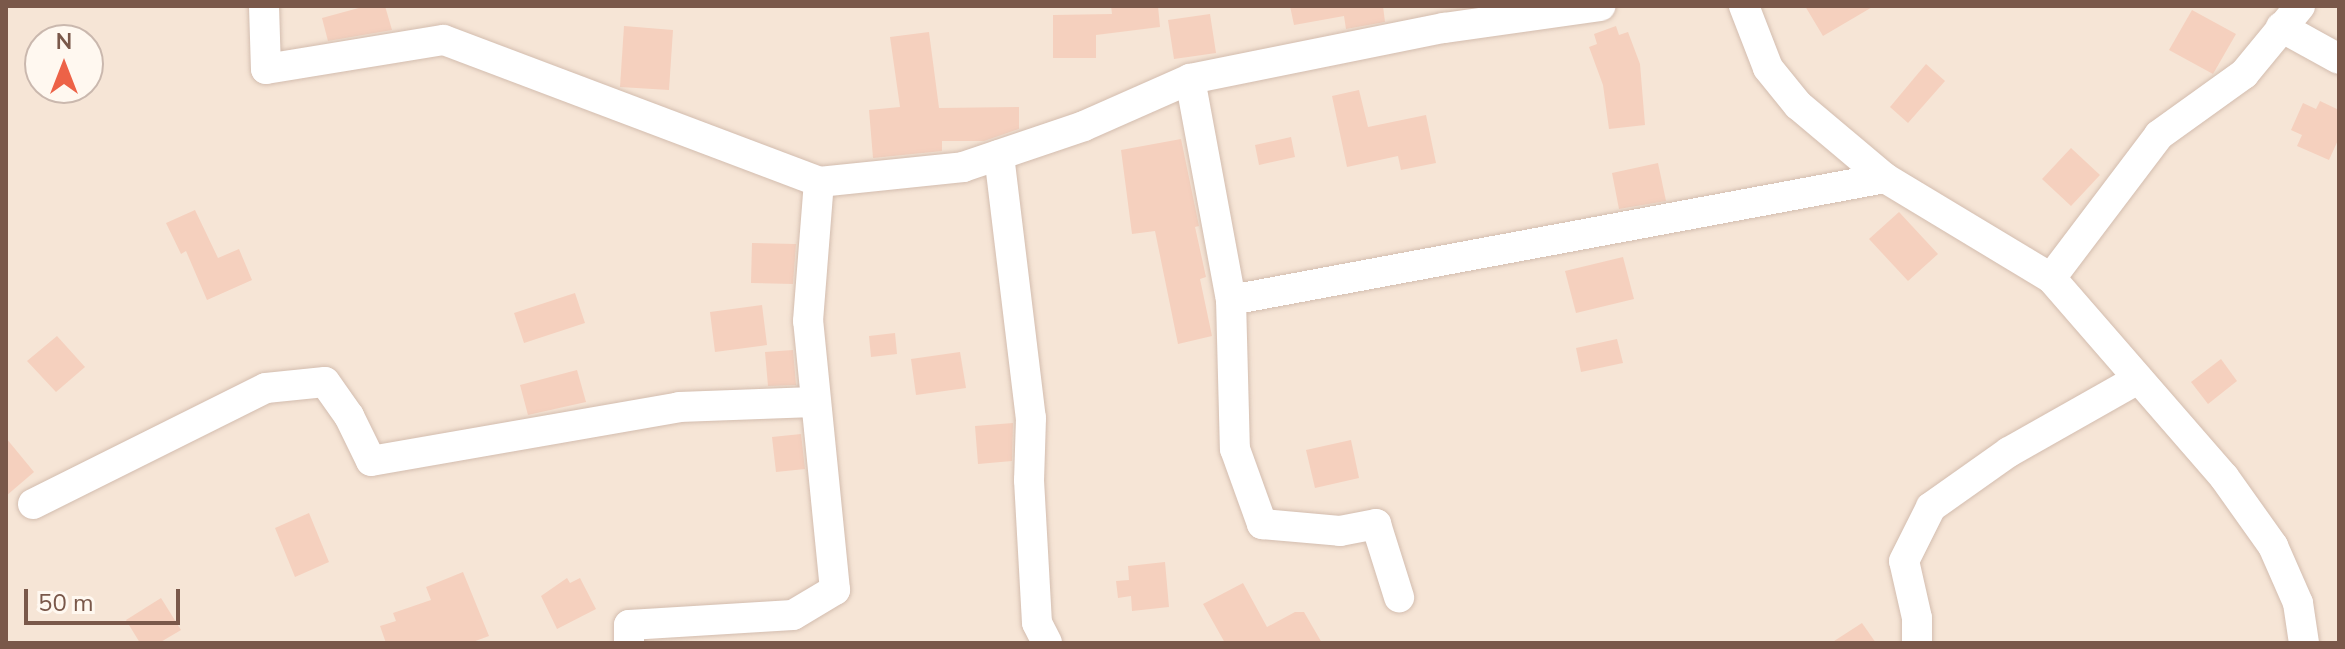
<!DOCTYPE html>
<html>
<head>
<meta charset="utf-8">
<style>
	body { margin:0 }
	#map { position:relative; width:2345px; height:649px; overflow:hidden; background:#fef4e8; font-family:"Nunito Sans",sans-serif }
	div>[style] { position:absolute }
	[style*='--x'] { left:calc(var(--x)*1px); top:calc(var(--y)*1px); width:calc(var(--w)*1px); rotate:calc(var(--a)*1deg) }
	.residential>* { inset:0; background:#f6e5d6 }
	.building>* { inset:0; background:#f5d0be }
	.roads { filter:drop-shadow(0 0 2px #d3bdaf) drop-shadow(0 0 2px #d3bdaf) }
	.minor>* { height:30px; margin:-15px; padding:0 15px; transform-origin:15px; border-radius:15px; background:#fff }
	span { translate:-50% -50%; white-space:nowrap; text-align:center; line-height:1.15; -webkit-text-stroke:7px #fff8f0; paint-order:stroke }
	.frame { position:absolute; inset:0; border:8px solid #7a584a; pointer-events:none }
	.north { position:absolute; left:24px; top:24px; width:80px; height:80px; box-sizing:border-box; background:#fff8f0; border:2px solid #cab8ae; border-radius:50%; rotate:0deg; font-size:22px; font-weight:700; line-height:32px; text-align:center; color:#7a584a }
	.north::after { content:''; display:block; margin:auto; width:28px; height:36px; background:#ed6247; clip-path:polygon(50% 0,100% 100%,50% 72%,0 100%) }
	.scale { position:absolute; left:24px; top:589px; width:156px; height:36px; box-sizing:border-box; border:4px solid #7a584a; border-top:0; padding-left:10px; font-size:24px; line-height:28px; white-space:nowrap; color:#7a584a; -webkit-text-stroke:6px #fff8f0; paint-order:stroke }
</style>
</head>
<body>
<div id="map">
	<div class="residential">
		<i style="clip-path:polygon(evenodd,6px 6px,2339px 6px,2339px 643px,6px 643px,6px 6px,40px 40px,88px 40px,88px 88px,40px 88px,40px 40px)"></i>
	</div>
	<div class="building">
		<i style="clip-path:polygon(366px 6px,385px 6px,392px 30px,328px 41px,322px 18px)"></i>
		<i style="clip-path:polygon(1111px 6px,1158px 6px,1160px 27px,1096px 35px,1096px 58px,1053px 58px,1053px 15px,1112px 14px)"></i>
		<i style="clip-path:polygon(1290px 6px,1383px 6px,1385px 22px,1346px 29px,1344px 16px,1294px 25px)"></i>
		<i style="clip-path:polygon(1805px 6px,1874px 6px,1823px 36px)"></i>
		<i style="clip-path:polygon(2192px 10px,2236px 34px,2213px 74px,2169px 50px)"></i>
		<i style="clip-path:polygon(1210px 14px,1216px 53px,1174px 59px,1168px 20px)"></i>
		<i style="clip-path:polygon(624px 26px,673px 30px,669px 90px,620px 87px)"></i>
		<i style="clip-path:polygon(1616px 26px,1619px 35px,1628px 32px,1640px 64px,1645px 125px,1609px 129px,1603px 85px,1589px 47px,1597px 44px,1594px 34px)"></i>
		<i style="clip-path:polygon(929px 32px,939px 108px,1019px 107px,1019px 129px,984px 141px,942px 141px,942px 151px,873px 158px,869px 110px,900px 107px,890px 37px)"></i>
		<i style="clip-path:polygon(1926px 64px,1945px 81px,1908px 123px,1890px 107px)"></i>
		<i style="clip-path:polygon(1359px 90px,1368px 127px,1426px 115px,1436px 163px,1401px 170px,1398px 156px,1347px 167px,1332px 96px)"></i>
		<i style="clip-path:polygon(2320px 101px,2339px 110px,2339px 138px,2329px 160px,2297px 146px,2302px 135px,2291px 130px,2303px 103px,2316px 109px)"></i>
		<i style="clip-path:polygon(1291px 137px,1295px 157px,1259px 165px,1255px 145px)"></i>
		<i style="clip-path:polygon(1181px 139px,1199px 226px,1195px 227px,1206px 277px,1200px 279px,1212px 336px,1178px 344px,1155px 231px,1132px 234px,1121px 150px)"></i>
		<i style="clip-path:polygon(2071px 148px,2100px 175px,2071px 206px,2042px 179px)"></i>
		<i style="clip-path:polygon(1658px 163px,1666px 201px,1619px 209px,1612px 173px)"></i>
		<i style="clip-path:polygon(195px 210px,218px 258px,239px 249px,252px 280px,207px 300px,186px 251px,181px 254px,166px 223px)"></i>
		<i style="clip-path:polygon(1899px 212px,1938px 254px,1908px 281px,1869px 239px)"></i>
		<i style="clip-path:polygon(752px 243px,796px 244px,793px 284px,751px 283px)"></i>
		<i style="clip-path:polygon(1623px 257px,1634px 299px,1576px 313px,1565px 271px)"></i>
		<i style="clip-path:polygon(575px 293px,585px 323px,524px 343px,514px 313px)"></i>
		<i style="clip-path:polygon(762px 305px,767px 345px,715px 352px,710px 312px)"></i>
		<i style="clip-path:polygon(895px 333px,897px 354px,871px 357px,869px 336px)"></i>
		<i style="clip-path:polygon(57px 336px,85px 367px,56px 392px,27px 361px)"></i>
		<i style="clip-path:polygon(1617px 339px,1623px 363px,1581px 372px,1576px 348px)"></i>
		<i style="clip-path:polygon(793px 350px,796px 385px,768px 386px,765px 352px)"></i>
		<i style="clip-path:polygon(960px 352px,966px 388px,916px 395px,911px 359px)"></i>
		<i style="clip-path:polygon(2221px 359px,2237px 381px,2208px 404px,2191px 382px)"></i>
		<i style="clip-path:polygon(577px 370px,586px 402px,528px 415px,520px 385px)"></i>
		<i style="clip-path:polygon(1013px 423px,1012px 461px,978px 464px,975px 426px)"></i>
		<i style="clip-path:polygon(801px 434px,805px 469px,776px 472px,772px 437px)"></i>
		<i style="clip-path:polygon(6px 438px,34px 472px,6px 496px)"></i>
		<i style="clip-path:polygon(1351px 440px,1359px 478px,1315px 488px,1306px 450px)"></i>
		<i style="clip-path:polygon(309px 513px,329px 562px,295px 577px,275px 528px)"></i>
		<i style="clip-path:polygon(1165px 562px,1169px 607px,1132px 611px,1131px 596px,1118px 598px,1116px 581px,1129px 580px,1128px 566px)"></i>
		<i style="clip-path:polygon(463px 572px,489px 636px,470px 643px,386px 643px,380px 626px,396px 621px,393px 613px,431px 600px,426px 587px)"></i>
		<i style="clip-path:polygon(567px 578px,570px 583px,580px 578px,596px 609px,557px 629px,541px 596px)"></i>
		<i style="clip-path:polygon(1243px 583px,1267px 627px,1295px 612px,1304px 612px,1322px 643px,1225px 643px,1203px 604px)"></i>
		<i style="clip-path:polygon(161px 598px,181px 630px,159px 643px,140px 643px,126px 620px)"></i>
		<i style="clip-path:polygon(1862px 623px,1876px 643px,1831px 643px)"></i>
	</div>
	<div class="roads">
		<div class="minor">
			<i style="--x:264;--y:6;--w:63;--a:88.2"></i>
			<i style="--x:266;--y:69;--w:180;--a:-9.3"></i>
			<i style="--x:444;--y:40;--w:401;--a:20.7"></i>
			<i style="--x:819;--y:182;--w:145;--a:-5.9"></i>
			<i style="--x:963;--y:167;--w:128;--a:-18.7"></i>
			<i style="--x:1084;--y:126;--w:116;--a:-23.9"></i>
			<i style="--x:1190;--y:79;--w:259;--a:-11.4"></i>
			<i style="--x:1444;--y:28;--w:158;--a:-8"></i>
			<i style="--x:1744;--y:6;--w:66;--a:68.8"></i>
			<i style="--x:1768;--y:68;--w:48;--a:51"></i>
			<i style="--x:1798;--y:105;--w:114;--a:40"></i>
			<i style="--x:1885;--y:178;--w:194;--a:31.1"></i>
			<i style="--x:2051;--y:278;--w:264;--a:49"></i>
			<i style="--x:2224;--y:477;--w:85;--a:54.6"></i>
			<i style="--x:2273;--y:546;--w:62;--a:66.3"></i>
			<i style="--x:2298;--y:603;--w:40;--a:81.5"></i>
			<i style="--x:2281;--y:27;--w:66;--a:28.9"></i>
			<i style="--x:1190;--y:79;--w:225;--a:79.5"></i>
			<i style="--x:1231;--y:300;--w:149;--a:88.5"></i>
			<i style="--x:1235;--y:449;--w:80;--a:70.2"></i>
			<i style="--x:1262;--y:524;--w:78;--a:5.1"></i>
			<i style="--x:1340;--y:531;--w:37;--a:-11"></i>
			<i style="--x:1376;--y:524;--w:77;--a:72.5"></i>
			<i style="--x:999;--y:155;--w:265;--a:83.1"></i>
			<i style="--x:1031;--y:418;--w:62;--a:91.8"></i>
			<i style="--x:1029;--y:480;--w:143;--a:86.8"></i>
			<i style="--x:1037;--y:623;--w:22;--a:63"></i>
			<i style="--x:2051;--y:278;--w:179;--a:-52.9"></i>
			<i style="--x:2159;--y:135;--w:105;--a:-35.7"></i>
			<i style="--x:2244;--y:74;--w:88;--a:-50.5"></i>
			<i style="--x:1231;--y:300;--w:665;--a:-10.57"></i>
			<i style="--x:33;--y:504;--w:260;--a:-26.5"></i>
			<i style="--x:266;--y:388;--w:59;--a:-5.8"></i>
			<i style="--x:325;--y:382;--w:42;--a:54.8"></i>
			<i style="--x:349;--y:416;--w:50;--a:63.9"></i>
			<i style="--x:371;--y:461;--w:313;--a:-9.9"></i>
			<i style="--x:679;--y:407;--w:135;--a:-2.1"></i>
			<i style="--x:629;--y:643;--w:18;--a:-90"></i>
			<i style="--x:629;--y:625;--w:164;--a:-3.5"></i>
			<i style="--x:793;--y:615;--w:49;--a:-30.8"></i>
			<i style="--x:835;--y:590;--w:270;--a:-95.7"></i>
			<i style="--x:808;--y:321;--w:139;--a:-85.5"></i>
			<i style="--x:1917;--y:643;--w:25;--a:-90"></i>
			<i style="--x:1917;--y:618;--w:58;--a:-102.8"></i>
			<i style="--x:1904;--y:561;--w:60;--a:-63.4"></i>
			<i style="--x:1931;--y:507;--w:95;--a:-35.2"></i>
			<i style="--x:2009;--y:452;--w:148;--a:-29.5"></i>
		</div>
	</div>
	<div class="frame"></div>
	<div class="north">N</div>
	<div class="scale">50 m</div>
</div>
</body>
</html>
